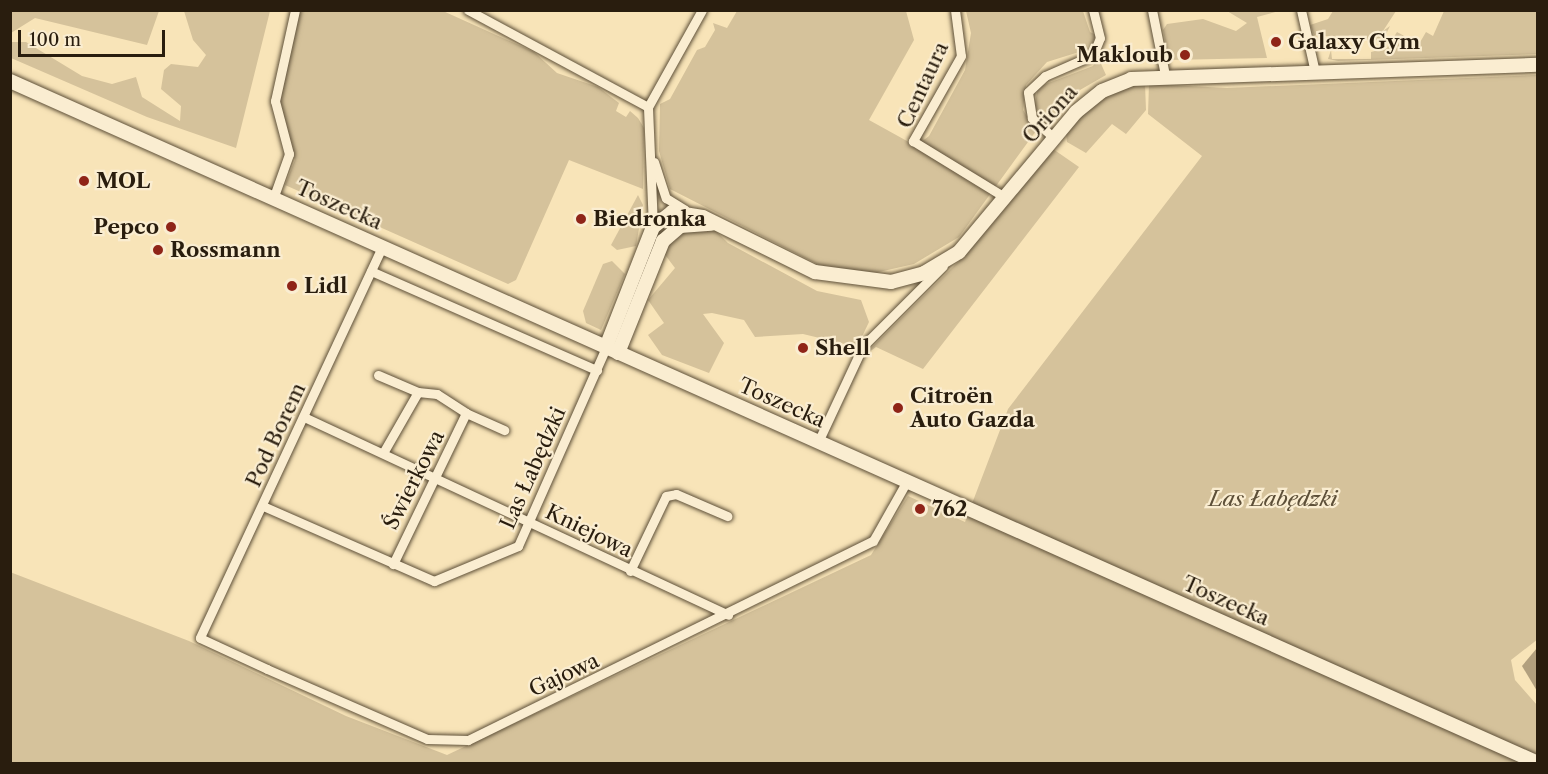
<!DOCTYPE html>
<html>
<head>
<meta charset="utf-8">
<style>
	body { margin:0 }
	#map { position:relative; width:1548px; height:774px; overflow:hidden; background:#f8e4b8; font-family:"Libre Caslon Text",serif }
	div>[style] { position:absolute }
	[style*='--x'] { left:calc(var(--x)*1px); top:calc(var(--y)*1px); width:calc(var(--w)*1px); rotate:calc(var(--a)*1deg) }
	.green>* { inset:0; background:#d5c29b }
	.water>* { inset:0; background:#b2a07e }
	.roads { filter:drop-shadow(0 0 2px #5d4f38) drop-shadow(0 0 2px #5d4f38) }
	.street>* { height:9px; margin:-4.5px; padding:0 4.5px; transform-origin:4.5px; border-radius:4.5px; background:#faedd1 }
	.secondary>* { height:14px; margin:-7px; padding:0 7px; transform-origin:7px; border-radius:7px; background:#faedd1 }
	.dots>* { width:16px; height:16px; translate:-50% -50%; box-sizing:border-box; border:3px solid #faedd1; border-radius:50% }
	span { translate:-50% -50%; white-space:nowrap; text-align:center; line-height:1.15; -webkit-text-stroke:4.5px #faedd1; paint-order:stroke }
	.poi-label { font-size:21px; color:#291d0e; font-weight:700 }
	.left { translate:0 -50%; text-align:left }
	.right { translate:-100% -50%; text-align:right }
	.street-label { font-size:21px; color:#291d0e }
	.park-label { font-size:21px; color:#5d4f38; font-style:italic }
	.frame { position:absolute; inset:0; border:12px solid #291d0e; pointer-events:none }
	.scale { position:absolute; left:18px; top:30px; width:147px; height:27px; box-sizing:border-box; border:3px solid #291d0e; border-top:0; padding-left:8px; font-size:18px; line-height:21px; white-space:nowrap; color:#291d0e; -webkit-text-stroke:4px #faedd1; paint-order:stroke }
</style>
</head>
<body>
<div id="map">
	<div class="green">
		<i style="clip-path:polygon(11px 10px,159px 10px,159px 11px,147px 45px,35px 18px,11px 33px)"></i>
		<i style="clip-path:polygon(184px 11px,270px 11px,236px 148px,147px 117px,11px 58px,11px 42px,26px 42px,82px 76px,112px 84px,136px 77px,142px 97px,180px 121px,181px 106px,161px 89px,164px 70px,171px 64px,198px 67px,206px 55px,193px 40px)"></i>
		<i style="clip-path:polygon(298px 11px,443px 11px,534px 52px,557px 73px,598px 87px,619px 103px,616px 111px,626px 117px,630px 111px,638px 118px,644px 128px,643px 189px,569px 160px,516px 280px,508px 284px,285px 185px,295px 160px,275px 101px)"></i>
		<i style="clip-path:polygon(737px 11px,906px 11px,914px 40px,869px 120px,916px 146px,929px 136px,965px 70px,971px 33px,966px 11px,1083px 11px,1090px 32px,1096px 35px,1087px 56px,1082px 59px,1079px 52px,1047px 62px,1026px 85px,1023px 110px,1036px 131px,959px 237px,914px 264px,870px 274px,819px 265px,670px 189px,659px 151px,660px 104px,670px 99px,697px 50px,705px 47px,715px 30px,713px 23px,727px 28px)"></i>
		<i style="clip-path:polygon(1227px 11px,1279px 11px,1257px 17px,1267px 58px,1169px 60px,1163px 30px,1167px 24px,1203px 19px,1236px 31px,1247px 23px)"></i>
		<i style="clip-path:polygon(1333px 11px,1396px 11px,1383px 31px,1390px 26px,1385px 36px,1370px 43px,1377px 36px,1370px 40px,1314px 35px,1310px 25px,1328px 19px)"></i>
		<i style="clip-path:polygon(1444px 11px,1537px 11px,1537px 54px,1338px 61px,1328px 59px,1331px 50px,1332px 59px,1371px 59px,1371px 52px,1387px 48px,1397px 32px,1419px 44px,1426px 32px,1433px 36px)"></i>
		<i style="clip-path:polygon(1098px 57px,1106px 75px,1080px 90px,1053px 119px,1041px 122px,1034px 109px,1038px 87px,1093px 66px)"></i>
		<i style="clip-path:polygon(1537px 75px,1538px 639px,1511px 660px,1515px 680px,1537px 705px,1537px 763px,11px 763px,10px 572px,189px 641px,346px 716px,447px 755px,871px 555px,908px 496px,965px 522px,1008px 409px,1202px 156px,1148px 114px,1149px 84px,1227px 88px)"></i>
		<i style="clip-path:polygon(1132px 84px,1145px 84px,1146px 110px,1126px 134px,1112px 124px,1086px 153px,1067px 142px,1066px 133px,1079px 116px,1105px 95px)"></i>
		<i style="clip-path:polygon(1053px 149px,1079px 167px,923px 369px,876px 347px,860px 359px,959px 261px)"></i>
		<i style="clip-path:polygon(638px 195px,643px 205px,636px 246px,617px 250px,611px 245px)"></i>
		<i style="clip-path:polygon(715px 230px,728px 243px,817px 291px,861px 300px,869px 322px,857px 347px,803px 334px,755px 337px,744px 320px,712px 313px,703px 314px,724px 343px,709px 373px,662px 355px,648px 335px,664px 323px,648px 300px,675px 268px,663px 252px,677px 231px)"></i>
		<i style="clip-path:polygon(612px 261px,625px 274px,601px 330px,586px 323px,583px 311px,603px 264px)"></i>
	</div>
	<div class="water">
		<i style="clip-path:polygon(1537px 648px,1537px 691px,1522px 666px)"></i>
	</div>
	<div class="roads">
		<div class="street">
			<i style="--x:468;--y:10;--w:204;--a:28.3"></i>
			<i style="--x:955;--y:10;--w:46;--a:82.6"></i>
			<i style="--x:961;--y:56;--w:98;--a:119.5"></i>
			<i style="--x:913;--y:141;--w:109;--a:31.5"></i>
			<i style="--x:1152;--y:10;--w:66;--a:78.7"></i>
			<i style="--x:1301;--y:10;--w:64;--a:77.3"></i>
			<i style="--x:1054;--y:138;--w:30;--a:-138"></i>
			<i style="--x:1032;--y:118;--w:26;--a:-99"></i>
			<i style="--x:1028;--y:92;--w:23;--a:-43"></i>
			<i style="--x:1045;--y:76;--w:52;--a:-23.6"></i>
			<i style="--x:1093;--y:55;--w:18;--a:-68"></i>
			<i style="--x:1100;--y:38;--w:29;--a:-104"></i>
			<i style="--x:654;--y:162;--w:38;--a:72"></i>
			<i style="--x:666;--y:198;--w:22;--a:32"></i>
			<i style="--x:273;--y:199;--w:48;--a:-70.4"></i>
			<i style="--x:289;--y:154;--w:55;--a:-104.8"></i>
			<i style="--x:275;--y:101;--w:93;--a:-77.6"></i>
			<i style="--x:653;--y:227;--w:120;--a:-92.4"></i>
			<i style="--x:648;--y:107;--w:111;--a:-60.9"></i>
			<i style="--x:382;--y:247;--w:431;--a:115"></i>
			<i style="--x:200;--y:638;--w:74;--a:24.8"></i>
			<i style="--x:267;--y:669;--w:175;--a:23.6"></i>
			<i style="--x:427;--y:739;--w:41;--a:1.4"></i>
			<i style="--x:468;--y:740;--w:451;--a:-26.2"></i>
			<i style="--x:873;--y:541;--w:69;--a:-60.5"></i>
			<i style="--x:371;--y:271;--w:247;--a:23.7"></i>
			<i style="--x:378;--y:375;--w:43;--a:23"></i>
			<i style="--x:466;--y:413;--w:42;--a:24.1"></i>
			<i style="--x:304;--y:417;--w:468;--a:25"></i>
			<i style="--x:818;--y:442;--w:106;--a:-64.9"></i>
			<i style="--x:863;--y:346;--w:113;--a:-45"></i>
			<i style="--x:383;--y:453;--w:70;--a:-60.2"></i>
			<i style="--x:418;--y:392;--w:19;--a:6"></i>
			<i style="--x:437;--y:394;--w:35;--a:33"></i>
			<i style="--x:466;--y:413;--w:168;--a:115.8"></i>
			<i style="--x:263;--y:506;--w:187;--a:23.7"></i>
			<i style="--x:434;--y:581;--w:91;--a:-22.6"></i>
			<i style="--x:518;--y:546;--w:218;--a:-66.1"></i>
			<i style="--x:630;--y:571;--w:83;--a:-64.4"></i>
			<i style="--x:666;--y:496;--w:10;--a:-11"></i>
			<i style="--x:676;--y:494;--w:56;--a:23.3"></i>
		</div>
		<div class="secondary">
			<i style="--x:10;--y:81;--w:1673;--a:24.05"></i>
			<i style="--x:606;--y:347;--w:129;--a:-68.6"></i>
			<i style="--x:653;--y:227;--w:24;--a:-38"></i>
			<i style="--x:672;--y:212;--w:31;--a:9"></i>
			<i style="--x:703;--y:217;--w:125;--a:26.2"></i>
			<i style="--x:815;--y:272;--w:77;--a:7.5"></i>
			<i style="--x:891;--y:282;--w:34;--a:-15"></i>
			<i style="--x:924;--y:273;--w:41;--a:-31"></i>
			<i style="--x:959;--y:252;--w:182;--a:-50.1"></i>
			<i style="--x:1076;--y:112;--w:33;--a:-39"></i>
			<i style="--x:1102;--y:91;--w:31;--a:-22"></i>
			<i style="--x:1131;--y:79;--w:407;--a:-2"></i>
			<i style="--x:618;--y:353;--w:121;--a:-68.1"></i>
			<i style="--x:663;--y:241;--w:23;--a:-41"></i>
			<i style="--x:680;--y:226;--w:31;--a:-4"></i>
		</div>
	</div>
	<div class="dots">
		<i style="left:1276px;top:42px;background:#8f2418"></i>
		<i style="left:1185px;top:55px;background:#8f2418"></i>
		<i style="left:84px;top:181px;background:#8f2418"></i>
		<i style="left:581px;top:219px;background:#8f2418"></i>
		<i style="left:171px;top:227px;background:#8f2418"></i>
		<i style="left:158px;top:250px;background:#8f2418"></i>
		<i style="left:292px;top:286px;background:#8f2418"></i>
		<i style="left:803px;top:348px;background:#8f2418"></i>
		<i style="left:898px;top:408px;background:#8f2418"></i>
		<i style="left:920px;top:509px;background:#8f2418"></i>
	</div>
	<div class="poi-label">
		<span class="left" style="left:1288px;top:42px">Galaxy Gym</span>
		<span class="right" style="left:1173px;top:55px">Makloub</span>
		<span class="left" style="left:96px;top:181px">MOL</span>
		<span class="left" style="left:593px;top:219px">Biedronka</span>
		<span class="right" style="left:159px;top:227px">Pepco</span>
		<span class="left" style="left:170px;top:250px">Rossmann</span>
		<span class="left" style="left:304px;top:286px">Lidl</span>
		<span class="left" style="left:815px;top:348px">Shell</span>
		<span class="left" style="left:910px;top:408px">Citroën<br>Auto Gazda</span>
		<span class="left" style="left:932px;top:509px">762</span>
	</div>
	<div class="street-label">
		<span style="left:923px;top:85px;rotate:-65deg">Centaura</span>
		<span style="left:1050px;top:114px;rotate:-48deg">Oriona</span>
		<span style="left:339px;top:205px;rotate:24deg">Toszecka</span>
		<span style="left:782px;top:403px;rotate:24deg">Toszecka</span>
		<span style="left:276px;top:435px;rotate:-65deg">Pod Borem</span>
		<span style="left:533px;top:468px;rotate:-66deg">Las Łabędzki</span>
		<span style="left:414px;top:480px;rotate:-63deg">Świerkowa</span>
		<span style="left:589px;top:531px;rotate:26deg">Kniejowa</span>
		<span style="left:1226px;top:601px;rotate:24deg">Toszecka</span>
		<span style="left:564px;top:675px;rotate:-25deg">Gajowa</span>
	</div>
	<div class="park-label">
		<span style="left:1273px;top:499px">Las Łabędzki</span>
	</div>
	<div class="frame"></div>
	<div class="scale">100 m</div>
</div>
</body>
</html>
